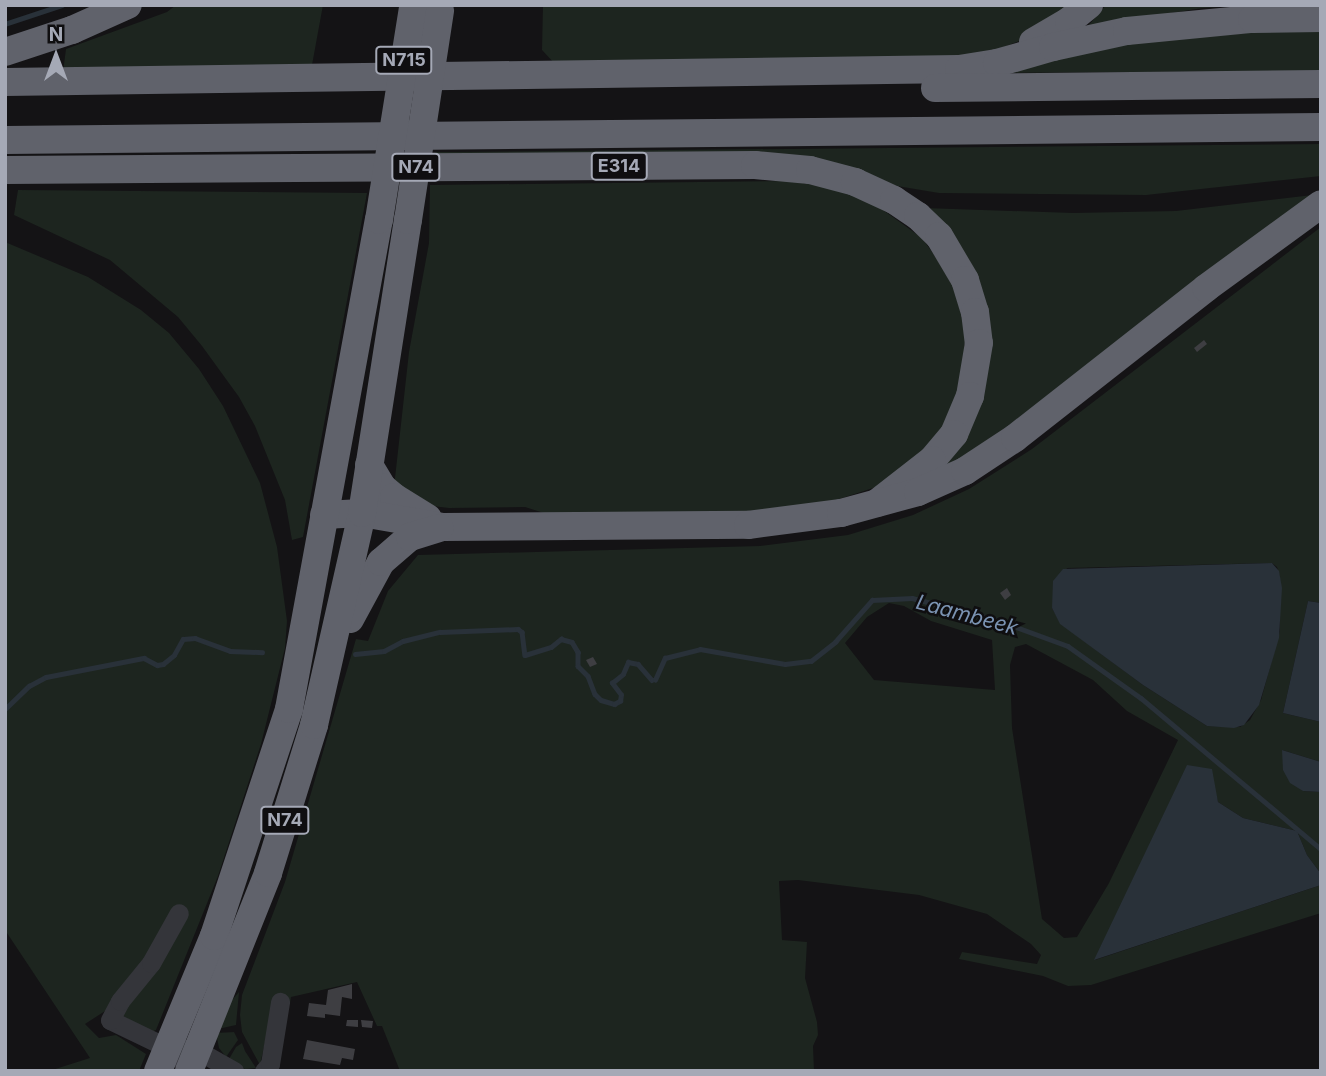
<!DOCTYPE html>
<html>
<head>
<meta charset="utf-8">
<style>
	body { margin:0 }
	#map { position:relative; width:1326px; height:1076px; overflow:hidden; background:#141315; font-family:Inter,sans-serif }
	div>[style] { position:absolute }
	[style*='--x'] { left:calc(var(--x)*1px); top:calc(var(--y)*1px); width:calc(var(--w)*1px); rotate:calc(var(--a)*1deg) }
	.green>* { inset:0; background:#1d251f }
	.water>* { inset:0; background:#293139 }
	.stream>* { height:4.5px; margin:-2.25px; padding:0 2.25px; transform-origin:2.25px; border-radius:2.25px; background:#293139 }
	.building>* { inset:0; background:#3e3e42 }
	.minor>* { height:19px; margin:-9.5px; padding:0 9.5px; transform-origin:9.5px; border-radius:9.5px; background:#34353a }
	.highway>* { height:28px; margin:-14px; padding:0 14px; transform-origin:14px; border-radius:14px; background:#60626b }
	.highway-bridge>* { height:28px; margin:-14px; padding:0 14px; transform-origin:14px; border-radius:14px; background:#60626b }
	span { translate:-50% -50%; white-space:nowrap; text-align:center; line-height:1.15; -webkit-text-stroke:5px #0f0e10; paint-order:stroke }
	.shield-label span { padding:2px 5px; background:#0f0e10; border:2px solid; border-radius:5px; -webkit-text-stroke-width:0 }
	.shield-label { font-size:18px; color:#a5a9b6; font-weight:700 }
	.water-label { font-size:21px; color:#7b93b2; font-style:italic }
	.frame { position:absolute; inset:0; border:7px solid #a5a9b6; pointer-events:none }
	.north { position:absolute; left:21px; top:21px; width:70px; height:70px; -webkit-text-stroke:5px #0f0e10; paint-order:stroke; rotate:0deg; font-size:19px; font-weight:700; line-height:28px; text-align:center; color:#a5a9b6 }
	.north::after { content:''; display:block; margin:auto; width:24px; height:32px; background:#a5a9b6; clip-path:polygon(50% 0,100% 100%,50% 72%,0 100%) }
</style>
</head>
<body>
<div id="map">
	<div class="green">
		<i style="clip-path:polygon(176px 5px,323px 5px,312px 65px,63px 72px,66px 49px,167px 12px)"></i>
		<i style="clip-path:polygon(543px 5px,1073px 5px,1037px 34px,978px 57px,555px 64px,542px 50px)"></i>
		<i style="clip-path:polygon(1106px 5px,1249px 5px,1203px 8px,1088px 26px)"></i>
		<i style="clip-path:polygon(1321px 27px,1321px 71px,995px 73px,1127px 43px)"></i>
		<i style="clip-path:polygon(1321px 144px,1321px 176px,1146px 195px,939px 193px,897px 186px,846px 171px,435px 161px,436px 152px,451px 152px)"></i>
		<i style="clip-path:polygon(791px 181px,832px 188px,872px 202px,922px 238px,951px 278px,966px 332px,961px 384px,939px 435px,924px 453px,876px 487px,824px 504px,782px 511px,547px 514px,525px 507px,449px 508px,424px 505px,394px 487px,409px 352px,429px 243px,430px 185px)"></i>
		<i style="clip-path:polygon(18px 190px,367px 193px,303px 537px,292px 540px,285px 500px,255px 426px,239px 397px,202px 346px,178px 317px,110px 260px,14px 215px)"></i>
		<i style="clip-path:polygon(1321px 194px,938px 479px,985px 333px,924px 208px,1073px 213px,1176px 211px)"></i>
		<i style="clip-path:polygon(evenodd,1321px 227px,1321px 603px,1308px 601px,1283px 713px,1321px 722px,1321px 762px,1282px 750px,1303px 791px,1321px 792px,1321px 874px,1307px 855px,1297px 831px,1243px 818px,1218px 802px,1212px 780px,1095px 960px,1321px 885px,1321px 913px,1091px 985px,1068px 986px,1043px 976px,959px 959px,962px 952px,1037px 964px,1041px 955px,1031px 944px,987px 914px,919px 895px,798px 880px,779px 881px,782px 940px,807px 942px,805px 978px,817px 1022px,818px 1035px,813px 1046px,814px 1071px,400px 1071px,382px 1026px,377px 1026px,357px 982px,291px 997px,290px 1003px,274px 1001px,260px 1065px,242px 1032px,240px 1015px,242px 995px,285px 882px,356px 639px,368px 641px,388px 591px,418px 555px,760px 546px,848px 535px,913px 515px,969px 489px,1032px 449px,1321px 227px,1272px 563px,1277px 567px,1280px 578px,1280px 631px,1261px 700px,1250px 720px,1240px 727px,1207px 726px,1143px 685px,1061px 624px,1052px 608px,1067px 568px,1272px 563px,1321px 227px,889px 603px,904px 606px,931px 621px,992px 640px,995px 690px,874px 680px,845px 643px,867px 617px,889px 603px,1321px 227px,1026px 644px,1093px 680px,1127px 711px,1178px 740px,1109px 883px,1077px 937px,1064px 938px,1042px 919px,1012px 728px,1010px 665px,1015px 647px,1026px 644px)"></i>
		<i style="clip-path:polygon(5px 242px,88px 277px,141px 310px,169px 333px,199px 369px,223px 406px,260px 483px,277px 547px,287px 621px,285px 648px,261px 744px,218px 876px,156px 1030px,149px 1033px,122px 1015px,122px 1000px,85px 1024px,99px 1038px,116px 1035px,146px 1054px,139px 1071px,49px 1071px,90px 1058px,5px 930px)"></i>
		<i style="clip-path:polygon(239px 992px,236px 1025px,218px 1029px,225px 1008px)"></i>
		<i style="clip-path:polygon(234px 1032px,238px 1040px,226px 1057px,219px 1048px,216px 1033px)"></i>
		<i style="clip-path:polygon(242px 1043px,245px 1051px,256px 1068px,245px 1069px,229px 1059px,236px 1047px)"></i>
	</div>
	<div class="water">
		<i style="clip-path:polygon(1272px 563px,1279px 571px,1282px 588px,1279px 638px,1259px 705px,1244px 725px,1234px 728px,1207px 726px,1143px 685px,1060px 624px,1052px 608px,1053px 581px,1063px 569px)"></i>
		<i style="clip-path:polygon(1308px 601px,1321px 603px,1321px 722px,1283px 713px)"></i>
		<i style="clip-path:polygon(1282px 750px,1321px 762px,1321px 792px,1303px 791px,1290px 783px,1283px 770px)"></i>
		<i style="clip-path:polygon(1187px 765px,1212px 769px,1218px 802px,1243px 818px,1297px 831px,1307px 855px,1321px 874px,1321px 885px,1094px 960px)"></i>
	</div>
	<div class="stream">
		<i style="--x:5;--y:24;--w:60;--a:-18.4"></i>
		<i style="--x:355;--y:654;--w:29;--a:-6"></i>
		<i style="--x:384;--y:651;--w:21;--a:-28"></i>
		<i style="--x:403;--y:641;--w:38;--a:-14"></i>
		<i style="--x:440;--y:632;--w:78;--a:-2.2"></i>
		<i style="--x:518;--y:629;--w:5;--a:37"></i>
		<i style="--x:522;--y:632;--w:23;--a:83"></i>
		<i style="--x:525;--y:655;--w:27;--a:-17"></i>
		<i style="--x:551;--y:647;--w:13;--a:-39"></i>
		<i style="--x:561;--y:639;--w:11;--a:15"></i>
		<i style="--x:572;--y:642;--w:12;--a:59"></i>
		<i style="--x:578;--y:652;--w:14;--a:90"></i>
		<i style="--x:578;--y:666;--w:14;--a:45"></i>
		<i style="--x:588;--y:676;--w:19;--a:69"></i>
		<i style="--x:595;--y:694;--w:8;--a:45"></i>
		<i style="--x:601;--y:700;--w:14;--a:17"></i>
		<i style="--x:614;--y:704;--w:7;--a:-27"></i>
		<i style="--x:620;--y:701;--w:6;--a:-81"></i>
		<i style="--x:621;--y:695;--w:15;--a:-127"></i>
		<i style="--x:612;--y:683;--w:14;--a:-39"></i>
		<i style="--x:623;--y:674;--w:13;--a:-67"></i>
		<i style="--x:628;--y:662;--w:10;--a:11"></i>
		<i style="--x:638;--y:664;--w:21;--a:49"></i>
		<i style="--x:652;--y:680;--w:3;--a:0"></i>
		<i style="--x:655;--y:680;--w:24;--a:-66"></i>
		<i style="--x:665;--y:658;--w:36;--a:-14"></i>
		<i style="--x:700;--y:649;--w:86;--a:10"></i>
		<i style="--x:785;--y:664;--w:26;--a:-7"></i>
		<i style="--x:811;--y:661;--w:31;--a:-38"></i>
		<i style="--x:835;--y:642;--w:56;--a:-48.6"></i>
		<i style="--x:872;--y:600;--w:40;--a:-2.9"></i>
		<i style="--x:912;--y:598;--w:91;--a:14.6"></i>
		<i style="--x:1000;--y:621;--w:72;--a:20.2"></i>
		<i style="--x:1068;--y:646;--w:90;--a:35.5"></i>
		<i style="--x:1141;--y:698;--w:235;--a:40"></i>
		<i style="--x:5;--y:709;--w:33;--a:-44"></i>
		<i style="--x:29;--y:686;--w:19;--a:-28"></i>
		<i style="--x:46;--y:677;--w:100;--a:-11"></i>
		<i style="--x:144;--y:658;--w:15;--a:28"></i>
		<i style="--x:157;--y:665;--w:6;--a:-9"></i>
		<i style="--x:163;--y:664;--w:14;--a:-39"></i>
		<i style="--x:174;--y:655;--w:18;--a:-61"></i>
		<i style="--x:183;--y:639;--w:12;--a:-5"></i>
		<i style="--x:195;--y:638;--w:37;--a:20"></i>
		<i style="--x:230;--y:651;--w:32;--a:2"></i>
	</div>
	<div class="building">
		<i style="clip-path:polygon(1204px 340px,1207px 344px,1197px 352px,1194px 348px)"></i>
		<i style="clip-path:polygon(1007px 588px,1011px 595px,1005px 600px,1000px 593px)"></i>
		<i style="clip-path:polygon(593px 657px,597px 664px,590px 667px,586px 660px)"></i>
		<i style="clip-path:polygon(352px 984px,352px 999px,342px 997px,340px 1016px,325px 1014px,325px 1018px,307px 1016px,309px 1003px,326px 1005px,328px 990px)"></i>
		<i style="clip-path:polygon(347px 1020px,358px 1020px,358px 1027px,346px 1026px)"></i>
		<i style="clip-path:polygon(361px 1020px,373px 1021px,372px 1028px,362px 1027px)"></i>
		<i style="clip-path:polygon(307px 1040px,355px 1049px,353px 1060px,342px 1058px,340px 1065px,303px 1059px)"></i>
	</div>
	<div class="minor">
		<i style="--x:185;--y:1049;--w:12;--a:5"></i>
		<i style="--x:197;--y:1050;--w:43;--a:29.6"></i>
		<i style="--x:176;--y:1057;--w:12;--a:-132"></i>
		<i style="--x:168;--y:1048;--w:64;--a:-154.2"></i>
		<i style="--x:110;--y:1020;--w:21;--a:-62"></i>
		<i style="--x:120;--y:1001;--w:49;--a:-50.8"></i>
		<i style="--x:151;--y:963;--w:57;--a:-60.8"></i>
		<i style="--x:264;--y:1071;--w:9;--a:-49"></i>
		<i style="--x:270;--y:1064;--w:63;--a:-80.8"></i>
	</div>
	<div class="highway">
		<i style="--x:1033;--y:42;--w:42;--a:-30.3"></i>
		<i style="--x:1069;--y:21;--w:26;--a:-39"></i>
		<i style="--x:5;--y:52;--w:71;--a:-18.2"></i>
		<i style="--x:72;--y:30;--w:61;--a:-24.1"></i>
		<i style="--x:5;--y:82;--w:954;--a:-0.78"></i>
		<i style="--x:959;--y:69;--w:38;--a:-9"></i>
		<i style="--x:997;--y:63;--w:58;--a:-15.9"></i>
		<i style="--x:1053;--y:47;--w:76;--a:-12.2"></i>
		<i style="--x:1127;--y:31;--w:126;--a:-5.5"></i>
		<i style="--x:1252;--y:19;--w:69;--a:-0.8"></i>
		<i style="--x:935;--y:88;--w:386;--a:-0.6"></i>
		<i style="--x:5;--y:140;--w:1316;--a:-0.57"></i>
		<i style="--x:5;--y:170;--w:750;--a:-0.38"></i>
		<i style="--x:755;--y:165;--w:55;--a:5.2"></i>
		<i style="--x:810;--y:170;--w:47;--a:14.9"></i>
		<i style="--x:855;--y:182;--w:43;--a:24.8"></i>
		<i style="--x:894;--y:200;--w:29;--a:34"></i>
		<i style="--x:918;--y:216;--w:29;--a:44"></i>
		<i style="--x:939;--y:236;--w:51;--a:59.4"></i>
		<i style="--x:965;--y:280;--w:34;--a:73"></i>
		<i style="--x:975;--y:312;--w:31;--a:83"></i>
		<i style="--x:979;--y:343;--w:54;--a:99.6"></i>
		<i style="--x:970;--y:396;--w:41;--a:112.8"></i>
		<i style="--x:954;--y:434;--w:34;--a:130"></i>
		<i style="--x:932;--y:460;--w:70;--a:142"></i>
		<i style="--x:369;--y:465;--w:26;--a:59"></i>
		<i style="--x:382;--y:487;--w:16;--a:40"></i>
		<i style="--x:394;--y:497;--w:40;--a:32"></i>
		<i style="--x:324;--y:515;--w:38;--a:-3"></i>
		<i style="--x:362;--y:513;--w:82;--a:9.8"></i>
		<i style="--x:443;--y:527;--w:305;--a:-0.4"></i>
		<i style="--x:748;--y:525;--w:94;--a:-7.4"></i>
		<i style="--x:841;--y:513;--w:80;--a:-15.3"></i>
		<i style="--x:918;--y:492;--w:51;--a:-24.1"></i>
		<i style="--x:965;--y:471;--w:60;--a:-33.4"></i>
		<i style="--x:1015;--y:438;--w:243;--a:-38.1"></i>
		<i style="--x:1206;--y:288;--w:142;--a:-36.1"></i>
		<i style="--x:350;--y:619;--w:65;--a:-61.5"></i>
		<i style="--x:381;--y:562;--w:38;--a:-41"></i>
		<i style="--x:410;--y:537;--w:31;--a:-17"></i>
		<i style="--x:158;--y:1071;--w:146;--a:-67.5"></i>
		<i style="--x:214;--y:936;--w:239;--a:-71.7"></i>
		<i style="--x:289;--y:709;--w:497;--a:-79.6"></i>
		<i style="--x:189;--y:1071;--w:213;--a:-68.2"></i>
		<i style="--x:268;--y:873;--w:155;--a:-72.7"></i>
		<i style="--x:314;--y:725;--w:217;--a:-77.2"></i>
		<i style="--x:362;--y:513;--w:297;--a:-81.1"></i>
	</div>
	<div class="highway-bridge">
		<i style="--x:379;--y:220;--w:216;--a:-80.9"></i>
		<i style="--x:408;--y:220;--w:212;--a:-81.3"></i>
	</div>
	<div class="shield-label">
		<span style="left:404px;top:60px">N715</span>
		<span style="left:619px;top:166px">E314</span>
		<span style="left:416px;top:167px">N74</span>
		<span style="left:285px;top:820px">N74</span>
	</div>
	<div class="water-label">
		<span style="left:967px;top:615px;rotate:15deg">Laambeek</span>
	</div>
	<div class="frame"></div>
	<div class="north">N</div>
</div>
</body>
</html>
